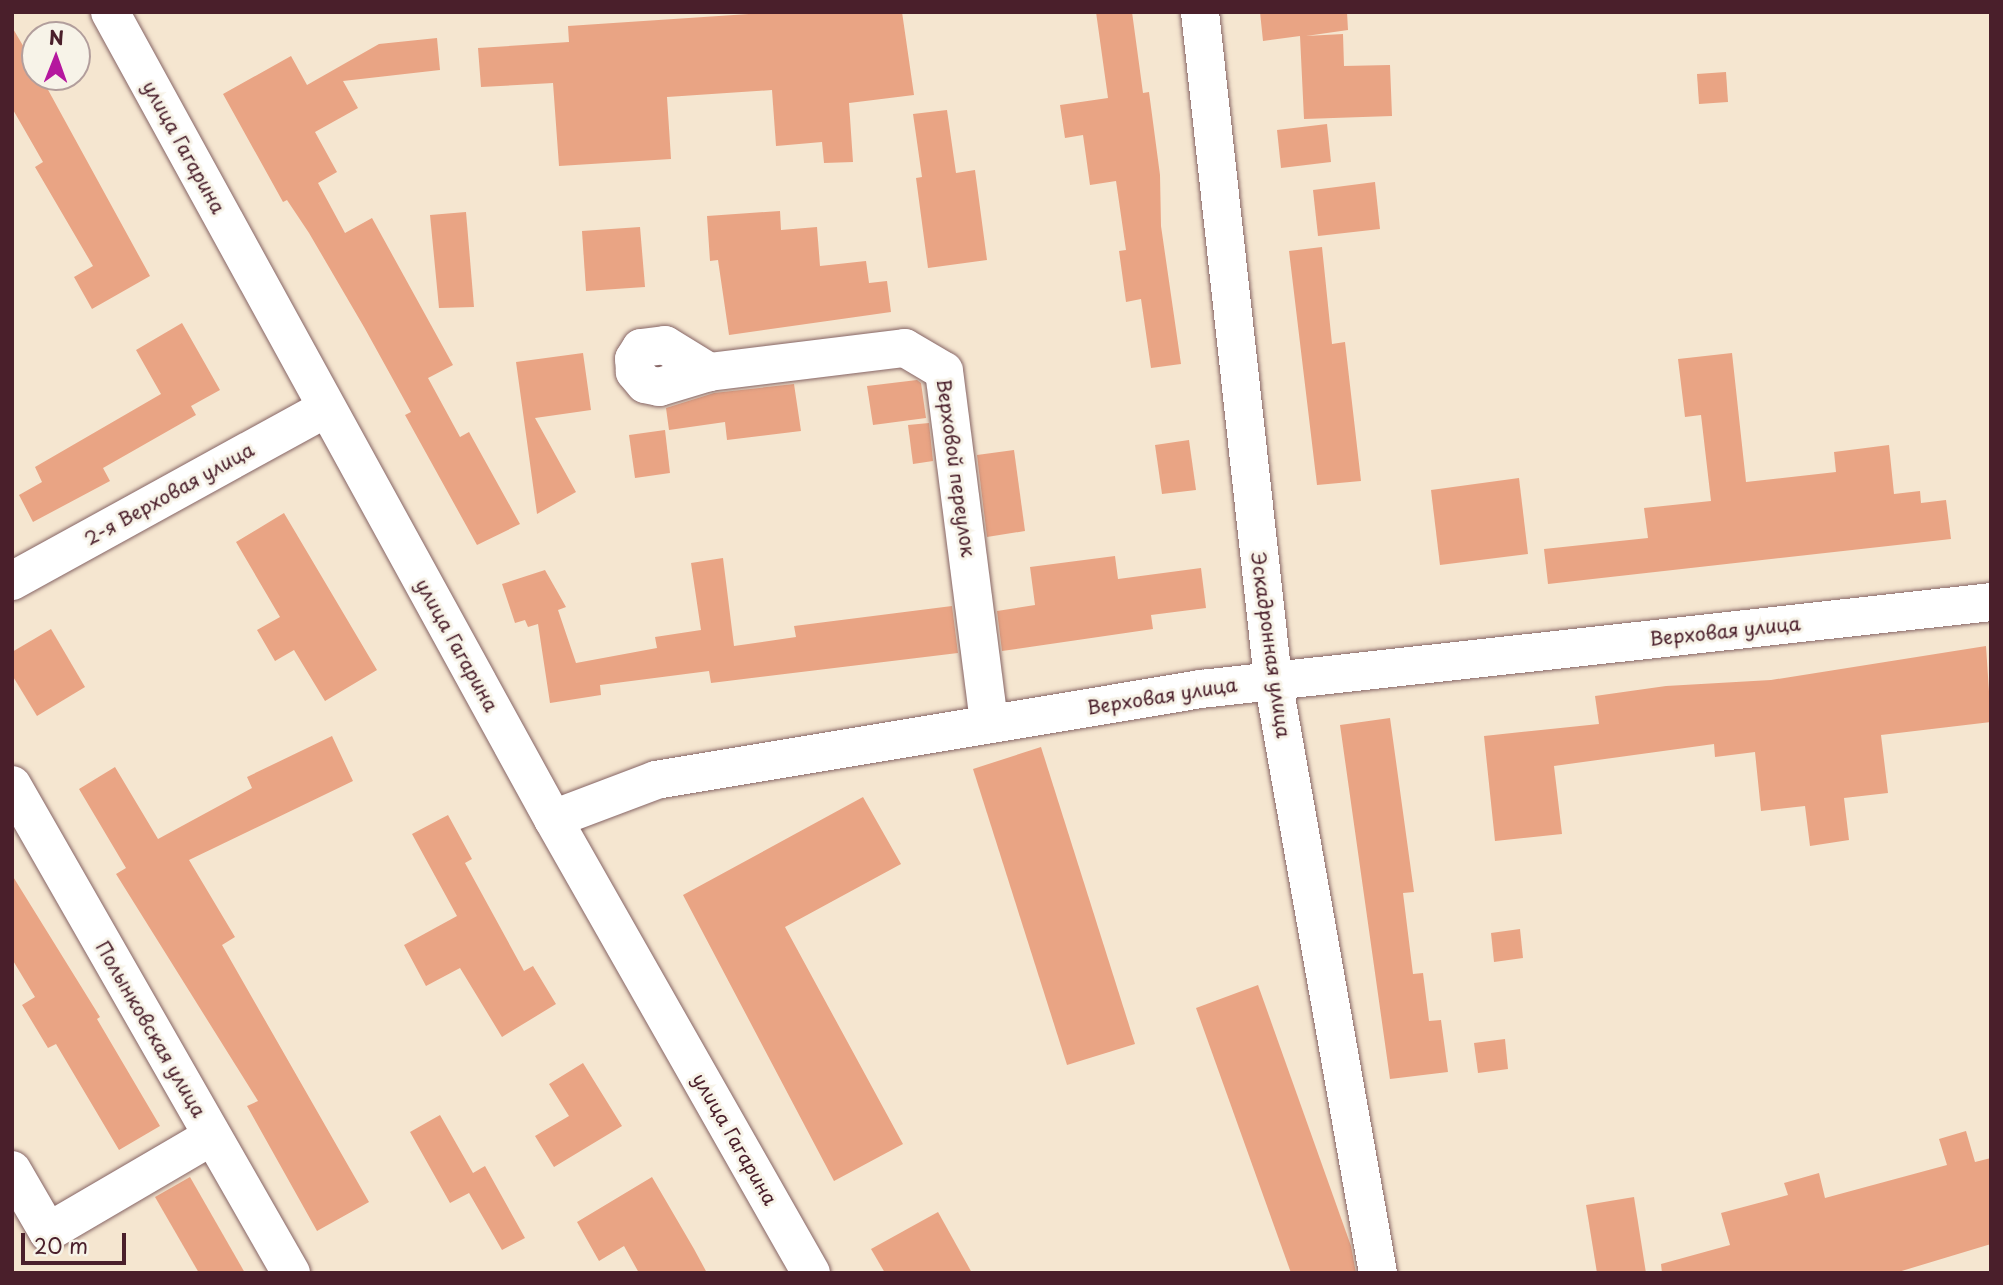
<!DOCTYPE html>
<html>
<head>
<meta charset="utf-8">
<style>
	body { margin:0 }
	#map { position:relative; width:2003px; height:1285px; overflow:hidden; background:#f5e6d0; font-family:"Playpen Sans",sans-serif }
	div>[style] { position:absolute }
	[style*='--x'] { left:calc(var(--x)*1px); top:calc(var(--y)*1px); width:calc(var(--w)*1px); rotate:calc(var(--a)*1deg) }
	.building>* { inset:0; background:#e9a484 }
	.roads { filter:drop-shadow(0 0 2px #866565) drop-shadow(0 0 2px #866565) }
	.minor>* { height:38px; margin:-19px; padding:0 19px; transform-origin:19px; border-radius:19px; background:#fff }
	span { translate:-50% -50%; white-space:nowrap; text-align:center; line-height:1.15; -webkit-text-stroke:6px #f7f3e8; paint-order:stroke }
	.street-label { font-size:19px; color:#4a1f2b }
	.frame { position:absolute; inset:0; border:14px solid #4a1f2b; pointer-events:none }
	.north { position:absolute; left:21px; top:21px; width:70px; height:70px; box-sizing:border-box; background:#f7f3e8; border:2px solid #b29e9c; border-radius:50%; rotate:1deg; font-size:19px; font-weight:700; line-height:28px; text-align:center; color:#4a1f2b }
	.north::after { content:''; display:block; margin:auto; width:24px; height:32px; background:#b5179e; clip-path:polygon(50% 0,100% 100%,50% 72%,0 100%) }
	.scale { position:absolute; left:21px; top:1233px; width:105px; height:32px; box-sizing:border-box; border:4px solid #4a1f2b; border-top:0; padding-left:9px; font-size:21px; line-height:24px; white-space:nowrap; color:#4a1f2b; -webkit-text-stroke:5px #f7f3e8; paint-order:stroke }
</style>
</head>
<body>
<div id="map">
	<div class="building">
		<i style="clip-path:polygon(780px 12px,902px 12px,914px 95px,849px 103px,853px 162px,824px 163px,822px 142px,776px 146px,772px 90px,667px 97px,671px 159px,559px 166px,553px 83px,481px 87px,478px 48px,569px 42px,568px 26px)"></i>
		<i style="clip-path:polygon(1096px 12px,1132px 12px,1143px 93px,1149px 92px,1160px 175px,1161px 226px,1181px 364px,1151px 368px,1141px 299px,1126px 302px,1119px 251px,1126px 250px,1116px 181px,1090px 185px,1083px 135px,1065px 138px,1060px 105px,1108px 98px)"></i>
		<i style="clip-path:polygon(1260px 12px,1347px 12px,1348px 30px,1306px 36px,1343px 34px,1344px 66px,1390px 65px,1392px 116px,1304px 119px,1300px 36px,1263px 41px)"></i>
		<i style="clip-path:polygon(12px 27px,35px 66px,35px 77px,41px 77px,150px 276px,92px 309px,74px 277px,93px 266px,35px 167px,43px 162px,12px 108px)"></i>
		<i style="clip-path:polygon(437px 38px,440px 70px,343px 81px,358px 108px,315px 132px,337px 172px,318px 183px,345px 233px,372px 218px,453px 365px,428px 378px,460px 437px,469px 432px,520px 524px,477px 545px,405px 415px,411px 412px,364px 327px,309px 233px,287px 200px,283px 202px,223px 94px,291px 56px,307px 85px,379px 44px)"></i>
		<i style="clip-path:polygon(1726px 72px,1728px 102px,1699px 104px,1697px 74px)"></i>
		<i style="clip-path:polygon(947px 110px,956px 173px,975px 170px,987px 260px,928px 268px,916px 178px,922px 177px,913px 114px)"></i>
		<i style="clip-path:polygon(1327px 124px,1331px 162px,1281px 168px,1277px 130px)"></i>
		<i style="clip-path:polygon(1375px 182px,1380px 229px,1318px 236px,1313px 190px)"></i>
		<i style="clip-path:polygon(780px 211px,781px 230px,817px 227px,820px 266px,866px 261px,869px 283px,887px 281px,891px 312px,729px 335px,718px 260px,710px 261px,707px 216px)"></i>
		<i style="clip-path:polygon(466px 212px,474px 307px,439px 308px,430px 215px)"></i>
		<i style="clip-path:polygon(640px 227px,645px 287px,586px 291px,582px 231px)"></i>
		<i style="clip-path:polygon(1322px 247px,1332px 344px,1345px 342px,1361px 481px,1317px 485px,1289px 251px)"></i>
		<i style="clip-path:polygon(182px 323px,220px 390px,191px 406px,196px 415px,103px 468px,110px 481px,33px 522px,19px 495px,42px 482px,35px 467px,161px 394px,136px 350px)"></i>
		<i style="clip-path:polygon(583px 353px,591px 410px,535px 418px,576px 492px,537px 514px,516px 362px)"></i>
		<i style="clip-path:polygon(1732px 353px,1746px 482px,1836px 472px,1834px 452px,1889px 445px,1894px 494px,1920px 491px,1921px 503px,1946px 500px,1951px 539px,1548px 584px,1544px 549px,1648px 538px,1644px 508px,1711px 501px,1701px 415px,1685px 417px,1678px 359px)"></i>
		<i style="clip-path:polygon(917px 380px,921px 383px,926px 418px,873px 425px,867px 386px)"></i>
		<i style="clip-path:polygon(794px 384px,801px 431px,727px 440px,725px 422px,669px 430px,666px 408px,714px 393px)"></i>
		<i style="clip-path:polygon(929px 423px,933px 461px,913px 464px,908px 425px)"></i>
		<i style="clip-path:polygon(665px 430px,670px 473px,635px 478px,629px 435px)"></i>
		<i style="clip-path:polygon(1189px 440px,1196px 490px,1162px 494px,1155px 445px)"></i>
		<i style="clip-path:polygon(1014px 450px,1025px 531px,987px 537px,977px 455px)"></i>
		<i style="clip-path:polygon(1519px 478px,1528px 554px,1440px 565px,1431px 490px)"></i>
		<i style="clip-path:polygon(284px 513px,377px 670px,325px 701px,294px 650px,275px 661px,257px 630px,280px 617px,236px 542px)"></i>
		<i style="clip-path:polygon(1115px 556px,1118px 579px,1201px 568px,1206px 608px,1151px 615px,1153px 629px,1002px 651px,997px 611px,1035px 605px,1030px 567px)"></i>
		<i style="clip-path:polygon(723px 558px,734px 646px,796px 637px,794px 626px,952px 606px,958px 653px,711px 683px,709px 671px,600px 685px,601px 695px,550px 703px,538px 624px,528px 627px,525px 620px,515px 623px,502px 584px,545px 570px,566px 607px,558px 610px,576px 663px,657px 648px,655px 637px,701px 630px,691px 563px)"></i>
		<i style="clip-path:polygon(51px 629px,85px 687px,37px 716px,12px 675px,12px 652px)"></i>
		<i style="clip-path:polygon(1986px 646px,1991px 722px,1881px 735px,1888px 793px,1844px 798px,1849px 840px,1810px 846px,1805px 806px,1761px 811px,1755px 752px,1715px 757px,1714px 744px,1554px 766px,1562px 834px,1495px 841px,1484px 736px,1599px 724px,1595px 696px,1666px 686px,1771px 680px)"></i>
		<i style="clip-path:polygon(1390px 718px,1414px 892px,1403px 893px,1413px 974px,1423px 973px,1429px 1021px,1441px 1020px,1448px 1072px,1390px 1079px,1340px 725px)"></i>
		<i style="clip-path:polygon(332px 736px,353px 781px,189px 860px,235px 937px,222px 945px,369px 1202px,317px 1231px,247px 1106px,258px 1101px,116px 874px,126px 868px,79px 789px,115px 767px,158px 839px,252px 788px,247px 777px)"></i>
		<i style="clip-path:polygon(1041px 747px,1135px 1044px,1067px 1065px,973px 769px)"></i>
		<i style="clip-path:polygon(863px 797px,901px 864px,785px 927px,903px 1144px,834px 1181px,683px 895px)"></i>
		<i style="clip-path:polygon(448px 815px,472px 859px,465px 863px,524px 971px,533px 966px,556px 1004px,502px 1037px,460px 968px,426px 986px,404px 945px,457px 916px,412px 834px)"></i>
		<i style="clip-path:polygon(12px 875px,100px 1017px,97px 1019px,160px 1126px,119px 1150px,56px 1044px,48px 1048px,22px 1005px,35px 997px,12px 959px)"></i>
		<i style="clip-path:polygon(1520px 929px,1523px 958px,1494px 962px,1491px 933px)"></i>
		<i style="clip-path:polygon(1258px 985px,1351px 1246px,1356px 1273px,1291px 1273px,1196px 1008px)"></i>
		<i style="clip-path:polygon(1505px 1039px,1508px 1069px,1478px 1073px,1474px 1043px)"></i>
		<i style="clip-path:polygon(583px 1063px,622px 1126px,554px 1167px,535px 1136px,569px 1116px,549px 1084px)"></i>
		<i style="clip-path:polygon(440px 1115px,473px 1173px,485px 1166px,525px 1238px,502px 1250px,469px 1193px,450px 1203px,410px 1132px)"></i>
		<i style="clip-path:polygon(1966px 1131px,1975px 1162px,1991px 1158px,1991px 1244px,1895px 1273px,1662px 1273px,1661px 1264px,1730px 1245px,1721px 1213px,1788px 1195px,1784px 1183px,1819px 1173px,1825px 1198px,1947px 1165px,1939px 1139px)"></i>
		<i style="clip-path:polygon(190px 1177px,245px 1273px,199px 1273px,155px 1197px)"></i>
		<i style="clip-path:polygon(652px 1177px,694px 1249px,707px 1273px,639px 1273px,624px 1246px,599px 1261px,577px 1222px)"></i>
		<i style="clip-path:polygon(1634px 1197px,1646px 1273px,1597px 1273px,1586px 1205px)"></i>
		<i style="clip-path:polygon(938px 1212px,972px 1273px,885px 1273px,871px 1249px)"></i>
	</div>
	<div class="roads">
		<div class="minor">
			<i style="--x:110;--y:12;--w:921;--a:61.24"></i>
			<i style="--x:553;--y:819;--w:522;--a:60.39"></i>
			<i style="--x:1200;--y:12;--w:672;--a:83.76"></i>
			<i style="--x:1273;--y:680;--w:602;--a:79.96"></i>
			<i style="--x:709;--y:372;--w:52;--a:163.3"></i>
			<i style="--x:659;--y:387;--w:14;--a:-168"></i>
			<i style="--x:645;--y:384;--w:16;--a:-130"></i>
			<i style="--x:635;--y:372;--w:13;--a:-94"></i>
			<i style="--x:634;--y:359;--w:13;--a:-58"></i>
			<i style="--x:641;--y:348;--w:24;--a:-7"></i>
			<i style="--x:665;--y:345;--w:52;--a:31.5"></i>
			<i style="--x:709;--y:372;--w:197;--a:-7"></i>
			<i style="--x:905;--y:348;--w:45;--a:30.5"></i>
			<i style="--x:944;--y:371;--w:356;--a:82.7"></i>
			<i style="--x:12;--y:581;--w:359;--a:-28.8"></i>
			<i style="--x:12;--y:785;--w:562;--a:60.24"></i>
			<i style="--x:553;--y:819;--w:110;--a:-20.7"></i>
			<i style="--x:656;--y:780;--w:553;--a:-9.48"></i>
			<i style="--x:1201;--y:689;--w:795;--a:-6.28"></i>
			<i style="--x:12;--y:1170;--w:72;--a:59.9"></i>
			<i style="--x:48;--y:1232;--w:190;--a:-30.3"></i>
		</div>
	</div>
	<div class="street-label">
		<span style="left:184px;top:147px;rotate:61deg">улица Гагарина</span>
		<span style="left:956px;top:468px;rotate:82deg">Верховой переулок</span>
		<span style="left:169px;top:494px;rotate:-29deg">2-я Верховая улица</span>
		<span style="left:1725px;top:631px;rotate:-6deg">Верховая улица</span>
		<span style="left:457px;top:645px;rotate:61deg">улица Гагарина</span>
		<span style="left:1271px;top:645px;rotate:82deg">Эскадронная улица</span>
		<span style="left:1162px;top:696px;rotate:-9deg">Верховая улица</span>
		<span style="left:151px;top:1029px;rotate:60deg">Полынковская улица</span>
		<span style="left:735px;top:1139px;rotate:60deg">улица Гагарина</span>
	</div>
	<div class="frame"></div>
	<div class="north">N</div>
	<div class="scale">20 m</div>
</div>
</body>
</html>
